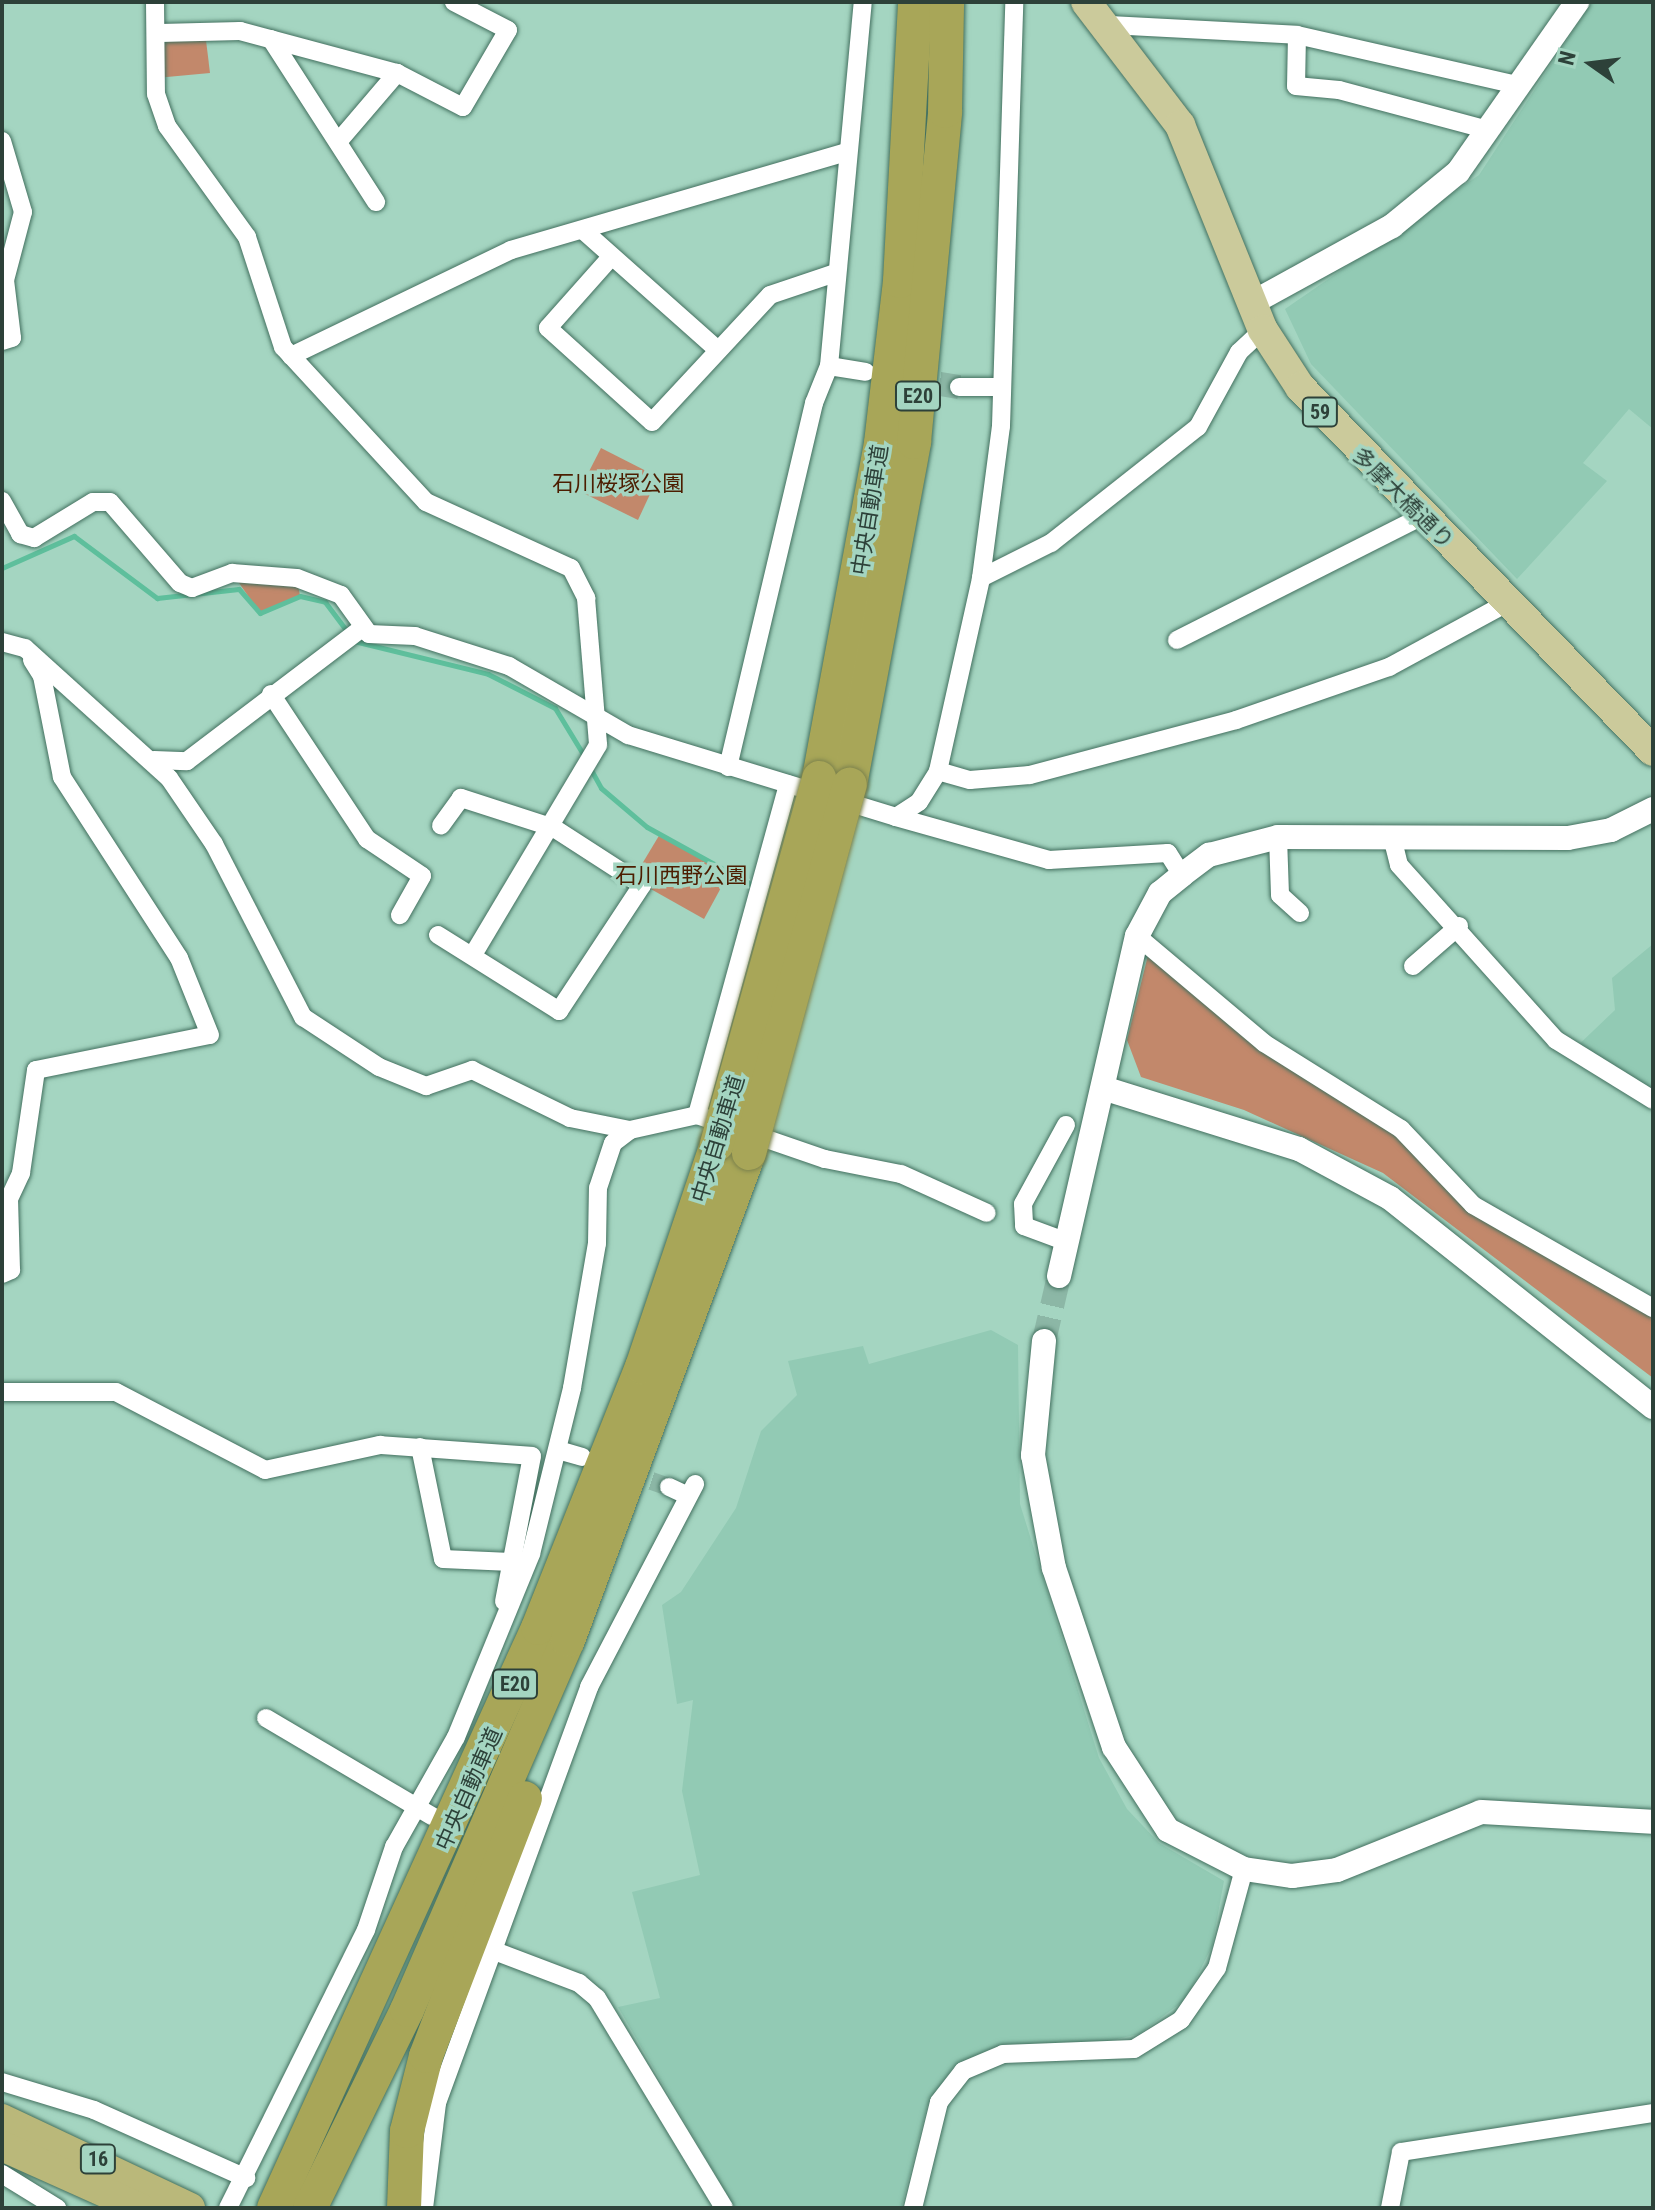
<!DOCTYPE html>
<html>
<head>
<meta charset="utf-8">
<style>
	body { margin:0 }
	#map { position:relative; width:1655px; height:2210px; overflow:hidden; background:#a4d5c1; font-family:"Roboto Condensed","Noto Sans JP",sans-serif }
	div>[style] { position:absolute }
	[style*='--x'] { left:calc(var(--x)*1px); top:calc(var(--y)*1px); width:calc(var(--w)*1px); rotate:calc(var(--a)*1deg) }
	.built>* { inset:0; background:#92cab4 }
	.green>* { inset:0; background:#c2886b }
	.stream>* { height:5px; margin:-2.5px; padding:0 2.5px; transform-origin:2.5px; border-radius:2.5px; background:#5ebf9c }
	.minor-tunnel>* { height:18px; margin-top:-9px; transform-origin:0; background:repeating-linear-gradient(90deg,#8cb7a6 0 18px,transparent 0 27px) }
	.tertiary-tunnel>* { height:24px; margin-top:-12px; transform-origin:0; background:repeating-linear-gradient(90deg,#8cb7a6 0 24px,transparent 0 36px) }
	.roads { filter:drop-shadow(0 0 2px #43705f) drop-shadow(0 0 2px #43705f) }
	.minor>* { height:18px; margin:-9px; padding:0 9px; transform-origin:9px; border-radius:9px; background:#fff }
	.tertiary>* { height:24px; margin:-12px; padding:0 12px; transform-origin:12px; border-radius:12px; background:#fff }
	.primary>* { height:30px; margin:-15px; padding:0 15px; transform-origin:15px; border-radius:15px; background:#cbca9b }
	.trunk>* { height:30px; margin:-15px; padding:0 15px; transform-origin:15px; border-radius:15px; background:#bab87a }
	.motorway>* { height:34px; margin:-17px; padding:0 17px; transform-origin:17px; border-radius:17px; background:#a8a658 }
	.bridges { filter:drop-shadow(0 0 2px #7d834d) drop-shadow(0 0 2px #7d834d) }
	.motorway-bridge>* { height:34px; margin:-17px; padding:0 17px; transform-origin:17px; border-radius:17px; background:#a8a658 }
	span { translate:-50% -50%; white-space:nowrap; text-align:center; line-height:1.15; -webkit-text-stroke:7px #a4d5c1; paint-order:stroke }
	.shield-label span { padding:2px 6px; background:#a4d5c1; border:2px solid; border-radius:6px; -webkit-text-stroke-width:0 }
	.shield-label { font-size:20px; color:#2d4139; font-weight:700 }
	.park-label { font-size:22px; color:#4c1d00 }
	.street-label { font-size:22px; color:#2d4139 }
	.frame { position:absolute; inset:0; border:4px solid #2d4139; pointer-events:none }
	.north { position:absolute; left:1551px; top:24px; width:80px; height:80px; -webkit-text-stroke:6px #a4d5c1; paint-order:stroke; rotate:284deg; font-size:22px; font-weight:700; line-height:32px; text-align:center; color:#2d4139 }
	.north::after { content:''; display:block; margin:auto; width:28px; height:36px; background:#2d4139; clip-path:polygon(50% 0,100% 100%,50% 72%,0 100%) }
</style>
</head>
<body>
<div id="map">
	<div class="built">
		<i style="clip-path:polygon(1592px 2px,1653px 2px,1653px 429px,1629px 409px,1583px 463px,1607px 481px,1517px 579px,1311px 364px,1285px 309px,1479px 175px)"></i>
		<i style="clip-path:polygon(1653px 944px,1653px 1100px,1571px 1052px,1615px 1010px,1612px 978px)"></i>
		<i style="clip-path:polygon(991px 1330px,1018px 1345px,1020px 1504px,1099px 1758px,1127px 1809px,1159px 1843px,1224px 1881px,1212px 1946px,1186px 1999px,1139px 2034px,1095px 2044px,1004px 2044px,954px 2066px,927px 2106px,901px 2208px,735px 2208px,618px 2007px,660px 1998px,632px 1892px,700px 1875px,682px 1791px,693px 1700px,677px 1704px,662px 1605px,681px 1592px,736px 1508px,761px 1431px,797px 1395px,788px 1361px,863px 1346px,869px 1364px)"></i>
	</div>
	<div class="green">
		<i style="clip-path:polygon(205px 32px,210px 73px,156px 78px,160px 33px)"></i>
		<i style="clip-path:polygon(601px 448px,658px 477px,638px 520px,579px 491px)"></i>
		<i style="clip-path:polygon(232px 573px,297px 578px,300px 596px,260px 613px)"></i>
		<i style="clip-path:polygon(660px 834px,729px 873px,704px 919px,633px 879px)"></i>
		<i style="clip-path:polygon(1150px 947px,1264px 1043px,1401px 1129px,1473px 1205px,1653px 1308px,1653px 1378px,1383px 1173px,1244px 1110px,1141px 1077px,1127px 1040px)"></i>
	</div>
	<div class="stream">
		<i style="--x:2;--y:568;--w:79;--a:-24"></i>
		<i style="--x:74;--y:536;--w:104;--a:36.8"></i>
		<i style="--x:157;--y:598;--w:82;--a:-6.3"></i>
		<i style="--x:239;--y:589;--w:32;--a:49"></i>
		<i style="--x:260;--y:613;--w:43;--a:-23"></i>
		<i style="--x:300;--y:596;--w:26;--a:13"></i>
		<i style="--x:325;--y:602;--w:39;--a:53"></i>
		<i style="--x:354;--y:641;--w:138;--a:13.8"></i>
		<i style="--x:488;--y:674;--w:75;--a:26.9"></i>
		<i style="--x:555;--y:708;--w:60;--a:58.7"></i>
		<i style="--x:590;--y:768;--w:23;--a:61"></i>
		<i style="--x:601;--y:788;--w:60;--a:40.3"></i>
		<i style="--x:647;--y:827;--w:120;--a:28.9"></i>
	</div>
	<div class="minor-tunnel">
		<i style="--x:626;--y:1472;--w:46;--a:19.2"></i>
	</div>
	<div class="tertiary-tunnel">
		<i style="--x:904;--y:378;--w:56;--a:9.3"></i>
		<i style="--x:1044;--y:1341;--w:67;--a:-77"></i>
	</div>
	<div class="roads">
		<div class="minor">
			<i style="--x:155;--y:2;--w:92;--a:89.4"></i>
			<i style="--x:156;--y:94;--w:34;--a:71"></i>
			<i style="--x:167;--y:126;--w:137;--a:54.2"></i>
			<i style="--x:247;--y:237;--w:116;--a:71.9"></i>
			<i style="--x:283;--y:347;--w:211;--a:47.3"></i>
			<i style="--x:426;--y:502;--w:159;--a:24.5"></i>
			<i style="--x:571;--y:568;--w:34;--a:63"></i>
			<i style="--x:586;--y:598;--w:147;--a:85.3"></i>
			<i style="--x:598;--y:745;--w:244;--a:120.8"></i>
			<i style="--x:1109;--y:25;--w:188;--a:3"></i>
			<i style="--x:1297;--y:35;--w:230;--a:12.8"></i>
			<i style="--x:160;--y:33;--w:80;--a:-1.4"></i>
			<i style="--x:240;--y:31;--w:163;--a:15"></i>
			<i style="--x:397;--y:73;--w:74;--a:27.3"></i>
			<i style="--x:463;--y:107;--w:89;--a:-59.7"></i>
			<i style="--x:508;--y:30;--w:61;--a:-152.6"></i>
			<i style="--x:1297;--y:35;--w:51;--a:91.1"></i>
			<i style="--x:1296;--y:86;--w:43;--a:5.3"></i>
			<i style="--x:1339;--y:90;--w:154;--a:15"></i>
			<i style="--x:271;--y:39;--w:194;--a:57.2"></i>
			<i style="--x:2;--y:141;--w:74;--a:73.5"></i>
			<i style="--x:23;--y:212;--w:70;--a:104.8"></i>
			<i style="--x:5;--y:280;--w:58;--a:83.1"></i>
			<i style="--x:12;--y:338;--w:10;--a:163"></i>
			<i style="--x:338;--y:142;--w:91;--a:-49.5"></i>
			<i style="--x:585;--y:232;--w:178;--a:41.6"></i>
			<i style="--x:611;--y:257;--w:95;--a:131.6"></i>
			<i style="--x:548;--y:328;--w:140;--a:42.1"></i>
			<i style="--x:652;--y:422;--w:173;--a:-47.1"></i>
			<i style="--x:770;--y:295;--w:65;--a:-18.7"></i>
			<i style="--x:291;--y:356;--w:244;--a:-25.7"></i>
			<i style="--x:511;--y:250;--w:350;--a:-16.3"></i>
			<i style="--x:829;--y:366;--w:37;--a:9"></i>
			<i style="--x:959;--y:387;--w:41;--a:0"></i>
			<i style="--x:2;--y:501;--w:38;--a:61"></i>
			<i style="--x:20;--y:534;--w:15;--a:16"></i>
			<i style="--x:34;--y:538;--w:69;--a:-31.4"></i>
			<i style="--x:93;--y:502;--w:17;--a:0"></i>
			<i style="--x:110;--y:502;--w:107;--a:49.2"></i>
			<i style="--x:180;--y:583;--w:13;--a:23"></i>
			<i style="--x:192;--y:588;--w:43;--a:-20.6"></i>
			<i style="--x:232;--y:573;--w:65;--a:4.4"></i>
			<i style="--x:297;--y:578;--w:47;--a:21.1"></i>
			<i style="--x:341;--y:595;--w:48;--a:54.3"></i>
			<i style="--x:369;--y:634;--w:46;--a:2.5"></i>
			<i style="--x:415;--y:636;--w:99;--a:17.7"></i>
			<i style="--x:509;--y:666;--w:138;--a:30.1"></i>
			<i style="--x:628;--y:735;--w:280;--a:17"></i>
			<i style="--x:896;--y:817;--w:27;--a:-33"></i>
			<i style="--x:919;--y:802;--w:36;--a:-58"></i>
			<i style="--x:938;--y:771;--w:198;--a:-77.4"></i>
			<i style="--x:981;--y:578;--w:153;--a:-82.5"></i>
			<i style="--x:1001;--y:426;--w:424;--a:-88.2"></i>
			<i style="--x:981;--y:578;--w:78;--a:-26.6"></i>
			<i style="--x:1051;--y:543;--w:187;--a:-38.3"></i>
			<i style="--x:1198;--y:427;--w:85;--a:-61.3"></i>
			<i style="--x:1239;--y:352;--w:33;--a:-43"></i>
			<i style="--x:1177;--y:640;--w:275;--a:-26.8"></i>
			<i style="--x:2;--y:642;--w:24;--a:15"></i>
			<i style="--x:25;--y:648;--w:194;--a:42.1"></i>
			<i style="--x:169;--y:778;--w:80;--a:55.7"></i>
			<i style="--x:214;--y:844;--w:195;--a:62.8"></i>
			<i style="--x:303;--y:1017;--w:91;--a:33.3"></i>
			<i style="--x:379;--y:1067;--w:51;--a:22"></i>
			<i style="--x:426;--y:1086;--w:49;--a:-19.2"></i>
			<i style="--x:472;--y:1070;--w:109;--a:26.1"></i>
			<i style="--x:570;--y:1118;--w:61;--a:11.3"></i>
			<i style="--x:271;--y:694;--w:174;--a:56.5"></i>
			<i style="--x:367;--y:839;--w:66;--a:33.9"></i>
			<i style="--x:422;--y:876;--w:45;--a:119.4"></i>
			<i style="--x:154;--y:760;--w:33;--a:2"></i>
			<i style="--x:187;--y:761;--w:218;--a:-37.2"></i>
			<i style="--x:728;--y:767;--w:374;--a:-76.7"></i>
			<i style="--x:814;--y:403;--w:40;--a:-68"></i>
			<i style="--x:829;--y:366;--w:366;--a:-84.7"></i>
			<i style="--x:938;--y:771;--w:33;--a:16"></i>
			<i style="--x:970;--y:780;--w:60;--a:-4.8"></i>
			<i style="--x:1030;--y:775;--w:213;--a:-14.9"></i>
			<i style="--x:1236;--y:720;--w:162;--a:-19.1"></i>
			<i style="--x:1389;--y:667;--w:134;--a:-28.5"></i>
			<i style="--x:896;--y:817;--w:159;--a:15.7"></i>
			<i style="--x:1049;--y:860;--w:119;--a:-3.4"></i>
			<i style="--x:1168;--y:853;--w:26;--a:58"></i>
			<i style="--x:1278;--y:837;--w:58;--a:88"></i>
			<i style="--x:1280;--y:895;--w:27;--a:42"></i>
			<i style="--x:1392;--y:837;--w:29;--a:76"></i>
			<i style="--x:1399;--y:865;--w:235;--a:48.1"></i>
			<i style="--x:1556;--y:1040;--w:114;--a:31.7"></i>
			<i style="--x:438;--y:935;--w:143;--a:32.1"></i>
			<i style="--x:559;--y:1011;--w:151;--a:-56.6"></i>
			<i style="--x:642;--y:885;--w:105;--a:-147.1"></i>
			<i style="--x:554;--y:828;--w:98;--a:-162.1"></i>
			<i style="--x:461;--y:798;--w:34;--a:126"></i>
			<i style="--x:1137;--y:936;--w:166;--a:40.1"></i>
			<i style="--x:1264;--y:1043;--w:162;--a:32.1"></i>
			<i style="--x:1401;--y:1129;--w:105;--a:46.5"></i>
			<i style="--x:1473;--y:1205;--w:207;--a:29.8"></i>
			<i style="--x:1413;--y:966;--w:61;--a:-41"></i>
			<i style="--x:697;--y:1115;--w:343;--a:-74.6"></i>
			<i style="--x:1066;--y:1125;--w:90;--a:118.6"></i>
			<i style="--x:1023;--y:1204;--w:22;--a:87"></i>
			<i style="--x:1024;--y:1226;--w:46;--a:20.4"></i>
			<i style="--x:2;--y:1274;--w:10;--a:-24"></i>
			<i style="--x:11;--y:1270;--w:71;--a:-91.6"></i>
			<i style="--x:9;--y:1199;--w:29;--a:-65"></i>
			<i style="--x:21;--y:1173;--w:104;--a:-81.7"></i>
			<i style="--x:36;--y:1070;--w:177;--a:-11.4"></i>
			<i style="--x:210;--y:1035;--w:83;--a:-111.9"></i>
			<i style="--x:179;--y:958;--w:216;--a:-122.9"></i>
			<i style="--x:62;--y:777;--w:103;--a:-101.2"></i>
			<i style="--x:42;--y:676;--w:19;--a:-122"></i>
			<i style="--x:2;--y:1392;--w:114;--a:0"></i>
			<i style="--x:116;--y:1392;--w:168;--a:27.6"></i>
			<i style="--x:265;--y:1470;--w:118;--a:-12.3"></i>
			<i style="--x:380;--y:1445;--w:152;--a:4.1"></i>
			<i style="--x:532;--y:1456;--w:148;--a:100.9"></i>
			<i style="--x:420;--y:1447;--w:114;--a:78.4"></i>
			<i style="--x:443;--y:1559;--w:68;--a:2.5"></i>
			<i style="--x:558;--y:1450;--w:25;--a:16"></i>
			<i style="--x:669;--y:1487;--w:21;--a:25"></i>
			<i style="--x:266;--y:1718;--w:193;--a:30.6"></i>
			<i style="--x:492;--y:1950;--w:93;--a:20.8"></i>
			<i style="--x:579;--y:1983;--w:23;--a:40"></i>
			<i style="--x:597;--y:1998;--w:245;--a:58.8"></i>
			<i style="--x:2;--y:2082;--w:96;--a:16.9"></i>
			<i style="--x:94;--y:2110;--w:167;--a:24.1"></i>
			<i style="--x:2;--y:2174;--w:65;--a:31.7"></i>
			<i style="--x:228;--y:2208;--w:310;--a:-63.6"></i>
			<i style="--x:366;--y:1930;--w:88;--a:-71.4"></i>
			<i style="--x:394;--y:1847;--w:126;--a:-60.6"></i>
			<i style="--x:456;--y:1737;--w:198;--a:-67.7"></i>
			<i style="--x:531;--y:1554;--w:171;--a:-76.1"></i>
			<i style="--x:572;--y:1388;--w:147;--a:-80.2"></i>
			<i style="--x:597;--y:1243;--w:55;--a:-89"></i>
			<i style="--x:598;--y:1188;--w:47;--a:-71.6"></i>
			<i style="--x:613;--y:1143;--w:21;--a:-37"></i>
			<i style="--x:630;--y:1130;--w:69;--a:-12.6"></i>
			<i style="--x:697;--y:1115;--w:135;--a:19"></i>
			<i style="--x:825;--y:1159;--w:77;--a:11.2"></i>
			<i style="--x:901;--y:1174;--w:94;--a:24.4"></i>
			<i style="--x:424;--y:2208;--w:106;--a:-82.9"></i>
			<i style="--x:437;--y:2103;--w:443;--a:-69.9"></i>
			<i style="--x:589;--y:1687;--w:229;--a:-62.4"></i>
			<i style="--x:913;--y:2208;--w:109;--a:-76.2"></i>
			<i style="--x:939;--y:2102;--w:39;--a:-52"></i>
			<i style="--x:963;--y:2071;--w:43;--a:-23"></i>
			<i style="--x:1003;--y:2054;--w:131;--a:-2.2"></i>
			<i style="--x:1134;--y:2049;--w:55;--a:-31.7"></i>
			<i style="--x:1181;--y:2020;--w:63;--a:-55.3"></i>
			<i style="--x:1217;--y:1968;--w:103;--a:-74.7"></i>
			<i style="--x:1390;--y:2208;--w:57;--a:-78.9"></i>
			<i style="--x:1401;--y:2152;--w:255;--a:-8.8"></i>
		</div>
		<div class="tertiary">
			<i style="--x:1252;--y:303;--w:160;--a:-28.8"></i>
			<i style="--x:1392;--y:226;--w:85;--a:-39.3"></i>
			<i style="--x:1458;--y:172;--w:208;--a:-55"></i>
			<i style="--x:1103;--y:1088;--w:205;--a:17.3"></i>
			<i style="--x:1299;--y:1149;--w:103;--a:28.3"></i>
			<i style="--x:1390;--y:1198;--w:336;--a:38.5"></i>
			<i style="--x:1059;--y:1276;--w:349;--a:-77.1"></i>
			<i style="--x:1137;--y:936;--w:49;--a:-61.9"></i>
			<i style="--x:1160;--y:893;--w:28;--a:-39"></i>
			<i style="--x:1182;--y:875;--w:34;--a:-37"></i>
			<i style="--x:1209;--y:855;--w:71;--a:-14.6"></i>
			<i style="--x:1278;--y:837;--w:290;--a:0.2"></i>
			<i style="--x:1568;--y:838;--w:44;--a:-10.5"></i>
			<i style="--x:1611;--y:830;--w:47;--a:-26.6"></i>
			<i style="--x:1044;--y:1341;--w:115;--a:95.5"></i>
			<i style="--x:1033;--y:1455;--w:115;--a:79.5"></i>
			<i style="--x:1054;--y:1568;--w:189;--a:71.5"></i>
			<i style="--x:1114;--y:1747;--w:99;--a:57"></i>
			<i style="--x:1168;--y:1830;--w:85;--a:27.2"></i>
			<i style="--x:1244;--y:1869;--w:49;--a:8.3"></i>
			<i style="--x:1292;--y:1876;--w:45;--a:-7.6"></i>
			<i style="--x:1337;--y:1870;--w:155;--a:-21.9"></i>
			<i style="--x:1481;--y:1812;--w:172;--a:3.3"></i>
		</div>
		<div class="primary">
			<i style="--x:1086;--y:2;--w:155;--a:52.6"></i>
			<i style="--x:1180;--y:125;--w:221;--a:68"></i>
			<i style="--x:1263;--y:330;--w:68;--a:57"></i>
			<i style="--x:1300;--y:387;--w:507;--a:45.88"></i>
		</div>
		<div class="trunk">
			<i style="--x:2;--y:2119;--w:208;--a:25.3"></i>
			<i style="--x:2;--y:2146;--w:151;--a:24.2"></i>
		</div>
		<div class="motorway">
			<i style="--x:819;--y:778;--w:341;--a:-79.5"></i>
			<i style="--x:881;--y:443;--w:163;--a:-83.3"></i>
			<i style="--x:900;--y:281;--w:279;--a:-86.9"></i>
			<i style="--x:850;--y:785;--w:349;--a:-79.4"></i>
			<i style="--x:914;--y:442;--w:332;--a:-84.6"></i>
			<i style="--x:945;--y:111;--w:109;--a:-88.9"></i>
			<i style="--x:274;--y:2208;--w:637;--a:-65.53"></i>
			<i style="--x:538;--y:1628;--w:281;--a:-68.3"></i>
			<i style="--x:642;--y:1367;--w:235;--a:-71.4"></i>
			<i style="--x:310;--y:2208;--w:220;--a:-63.9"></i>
			<i style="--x:407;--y:2010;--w:404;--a:-66.5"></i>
			<i style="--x:568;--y:1640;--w:520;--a:-69.61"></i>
			<i style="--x:404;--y:2208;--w:77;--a:-87.8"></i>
			<i style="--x:407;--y:2131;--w:77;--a:-75.8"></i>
			<i style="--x:426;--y:2056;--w:276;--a:-69"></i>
		</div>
	</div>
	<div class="bridges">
		<div class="motorway-bridge">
			<i style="--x:717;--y:1144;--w:380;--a:-74.4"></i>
			<i style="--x:749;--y:1153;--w:382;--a:-74.7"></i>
		</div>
	</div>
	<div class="shield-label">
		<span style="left:918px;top:396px">E20</span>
		<span style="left:1320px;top:412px">59</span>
		<span style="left:515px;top:1684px">E20</span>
		<span style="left:98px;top:2159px">16</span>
	</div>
	<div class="park-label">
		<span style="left:618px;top:484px">石川桜塚公園</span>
		<span style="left:681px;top:876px">石川西野公園</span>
	</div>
	<div class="street-label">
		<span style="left:1403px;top:498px;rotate:45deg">多摩大橋通り</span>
		<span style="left:870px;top:510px;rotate:-81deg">中央自動車道</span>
		<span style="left:718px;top:1139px;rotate:-73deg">中央自動車道</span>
		<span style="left:469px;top:1789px;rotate:-66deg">中央自動車道</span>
	</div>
	<div class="frame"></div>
	<div class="north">N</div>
</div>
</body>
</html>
